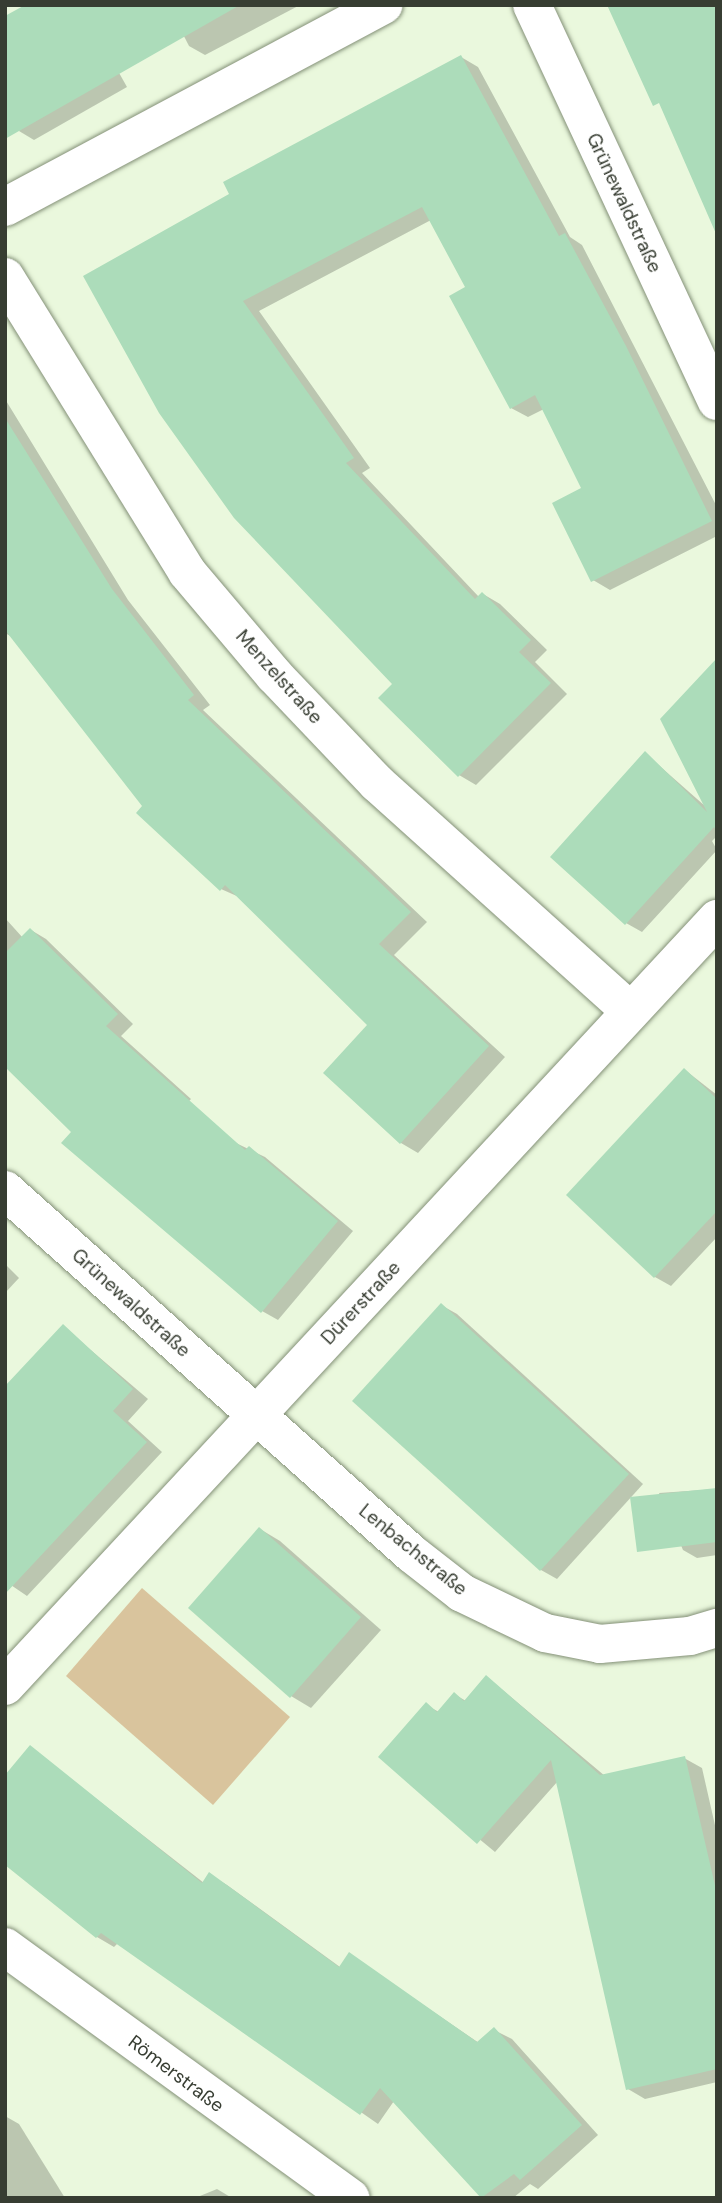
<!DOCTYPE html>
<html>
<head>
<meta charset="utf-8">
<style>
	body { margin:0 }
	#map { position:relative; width:722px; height:2203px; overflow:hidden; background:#eaf8dd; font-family:"DM Sans",sans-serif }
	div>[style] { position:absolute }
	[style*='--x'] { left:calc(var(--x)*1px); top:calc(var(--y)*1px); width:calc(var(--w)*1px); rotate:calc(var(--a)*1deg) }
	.green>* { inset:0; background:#d9c49d }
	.shadow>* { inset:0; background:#0003 }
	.building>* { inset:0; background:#acdcba }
	.roads { filter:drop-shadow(0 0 2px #839077) drop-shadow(0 0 2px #839077) }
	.street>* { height:38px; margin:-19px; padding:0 19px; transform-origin:19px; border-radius:19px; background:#fff }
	span { translate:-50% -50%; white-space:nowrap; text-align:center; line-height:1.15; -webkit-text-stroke:5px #fff; paint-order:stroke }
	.street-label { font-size:19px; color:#373d32 }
	.frame { position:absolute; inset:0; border:7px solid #373d32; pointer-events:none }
</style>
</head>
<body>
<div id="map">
	<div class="green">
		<i style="clip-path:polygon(142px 1588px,290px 1717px,213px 1805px,66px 1676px)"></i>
	</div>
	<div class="shadow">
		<i style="clip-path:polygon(81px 5px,127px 87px,34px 140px,19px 131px)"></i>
		<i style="clip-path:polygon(168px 5px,300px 5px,205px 55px,189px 46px)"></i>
		<i style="clip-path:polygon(461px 57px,478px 67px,570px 237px,582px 245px,717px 507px,717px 536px,610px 590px,593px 580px,583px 489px,544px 409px,528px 417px,511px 408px,467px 288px,431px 220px,259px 311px,370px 468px,362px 473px,479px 597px,483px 594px,500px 604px,547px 650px,535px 662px,567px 694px,476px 785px,459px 775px,394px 684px,190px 218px)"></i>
		<i style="clip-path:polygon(5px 399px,128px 600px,210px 705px,203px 710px,427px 922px,394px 955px,505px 1057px,418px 1153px,401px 1143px,325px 1073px,369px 1025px,239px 897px,221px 889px,145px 806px,14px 638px,5px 633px)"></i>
		<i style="clip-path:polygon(717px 661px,717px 836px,712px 841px,717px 850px,642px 932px,626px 923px,646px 754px,705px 806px)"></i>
		<i style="clip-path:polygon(5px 918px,23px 938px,31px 930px,46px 939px,133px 1024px,121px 1036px,191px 1099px,112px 1181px,73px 1132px,5px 1064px)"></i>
		<i style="clip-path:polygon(685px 1070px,717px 1095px,717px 1237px,671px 1286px,655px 1277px,568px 1195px)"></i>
		<i style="clip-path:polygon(234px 1142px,265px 1157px,353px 1231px,278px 1320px,262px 1311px)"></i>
		<i style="clip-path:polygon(5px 1264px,19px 1278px,5px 1293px)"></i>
		<i style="clip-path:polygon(441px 1305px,457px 1314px,643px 1484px,557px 1579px,541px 1570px)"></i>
		<i style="clip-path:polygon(72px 1334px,148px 1399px,128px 1421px,162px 1452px,27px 1596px,5px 1581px)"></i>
		<i style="clip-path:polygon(717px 1489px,717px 1555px,697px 1558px,683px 1550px,659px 1493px)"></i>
		<i style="clip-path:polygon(260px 1529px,280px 1541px,381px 1630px,311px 1708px,291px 1696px)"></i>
		<i style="clip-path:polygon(487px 1677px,605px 1776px,684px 1758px,702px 1768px,717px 1834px,717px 2082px,645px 2099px,628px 2089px,558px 1781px,495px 1852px,380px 1757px,426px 1705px,439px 1712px,454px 1694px,466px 1701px)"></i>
		<i style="clip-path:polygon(30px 1747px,204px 1883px,210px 1875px,227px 1885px,340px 1967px,350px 1955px,479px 2043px,494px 2030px,512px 2039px,598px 2135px,538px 2189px,530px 2184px,513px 2198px,483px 2198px,394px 2101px,378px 2124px,118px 1943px,114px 1947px,97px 1937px,5px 1863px)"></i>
		<i style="clip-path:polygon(5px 2116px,19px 2124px,65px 2198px,5px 2198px)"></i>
		<i style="clip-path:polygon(217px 2189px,232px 2198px,195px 2198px)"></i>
	</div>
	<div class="building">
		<i style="clip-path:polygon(25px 5px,240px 5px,5px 139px,5px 16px)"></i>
		<i style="clip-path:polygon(607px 5px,717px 5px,717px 236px,659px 103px,653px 106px)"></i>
		<i style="clip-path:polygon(461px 55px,559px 236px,565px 233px,626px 346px,712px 521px,591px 582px,552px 503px,581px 488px,535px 395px,510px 409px,449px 296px,465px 287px,422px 207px,243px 301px,354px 458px,346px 463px,475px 599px,482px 592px,531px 640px,519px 652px,551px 683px,458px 777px,378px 698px,392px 684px,234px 518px,159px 413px,83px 276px,229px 194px,223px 182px)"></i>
		<i style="clip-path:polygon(5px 418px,112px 589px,194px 695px,188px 700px,411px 912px,379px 944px,489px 1046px,400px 1144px,323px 1073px,367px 1025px,225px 885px,220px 891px,136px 813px,142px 806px,5px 630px)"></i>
		<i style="clip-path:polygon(717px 658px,717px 832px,714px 827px,625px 925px,550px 857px,645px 751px,707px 812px,660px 719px)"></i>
		<i style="clip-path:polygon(30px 928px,118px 1014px,106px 1026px,245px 1150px,249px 1146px,338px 1221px,261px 1313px,61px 1143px,71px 1132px,5px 1067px,5px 953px)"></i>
		<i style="clip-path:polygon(684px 1068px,717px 1099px,717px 1211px,654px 1278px,566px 1195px)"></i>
		<i style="clip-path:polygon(441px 1303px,629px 1474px,540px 1571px,352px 1401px)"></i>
		<i style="clip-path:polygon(63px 1324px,133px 1389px,113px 1411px,147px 1442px,5px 1594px,5px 1386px)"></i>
		<i style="clip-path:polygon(717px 1488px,717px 1542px,637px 1552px,630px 1497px)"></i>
		<i style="clip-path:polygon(259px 1527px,361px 1617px,290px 1698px,188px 1608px)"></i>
		<i style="clip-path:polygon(486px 1675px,600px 1775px,685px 1756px,717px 1894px,717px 2069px,626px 2090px,551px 1760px,477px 1844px,378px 1757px,426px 1702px,437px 1712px,454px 1692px,464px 1701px)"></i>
		<i style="clip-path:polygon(30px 1745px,202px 1883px,209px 1872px,339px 1967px,349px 1952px,477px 2042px,494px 2027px,582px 2125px,520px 2180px,514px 2174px,481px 2198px,380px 2088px,360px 2115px,101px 1933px,96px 1938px,5px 1865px,5px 1775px)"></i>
	</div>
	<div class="roads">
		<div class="street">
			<i style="--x:532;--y:5;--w:437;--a:65"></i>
			<i style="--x:5;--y:207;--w:429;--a:-28.1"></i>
			<i style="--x:5;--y:277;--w:347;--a:58.3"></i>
			<i style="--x:187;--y:572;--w:135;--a:49.8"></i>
			<i style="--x:274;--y:675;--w:149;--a:46.4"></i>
			<i style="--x:377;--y:783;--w:341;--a:42"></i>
			<i style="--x:5;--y:1190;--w:546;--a:41.81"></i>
			<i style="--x:412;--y:1554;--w:63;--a:38"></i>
			<i style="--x:462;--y:1593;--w:92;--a:25.7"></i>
			<i style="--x:545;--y:1633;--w:56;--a:11.3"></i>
			<i style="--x:600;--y:1644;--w:90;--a:-5.1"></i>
			<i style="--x:690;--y:1636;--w:28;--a:-17"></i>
			<i style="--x:5;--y:1686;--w:1047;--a:-47.13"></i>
			<i style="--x:5;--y:1947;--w:427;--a:36"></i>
		</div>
	</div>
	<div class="street-label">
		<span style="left:624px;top:203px;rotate:65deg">Grünewaldstraße</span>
		<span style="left:279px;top:677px;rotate:48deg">Menzelstraße</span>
		<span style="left:131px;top:1303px;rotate:42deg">Grünewaldstraße</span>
		<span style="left:361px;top:1303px;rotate:-47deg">Dürerstraße</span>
		<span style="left:413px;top:1550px;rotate:39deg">Lenbachstraße</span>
		<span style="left:176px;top:2074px;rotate:37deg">Römerstraße</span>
	</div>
	<div class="frame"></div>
</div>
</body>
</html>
